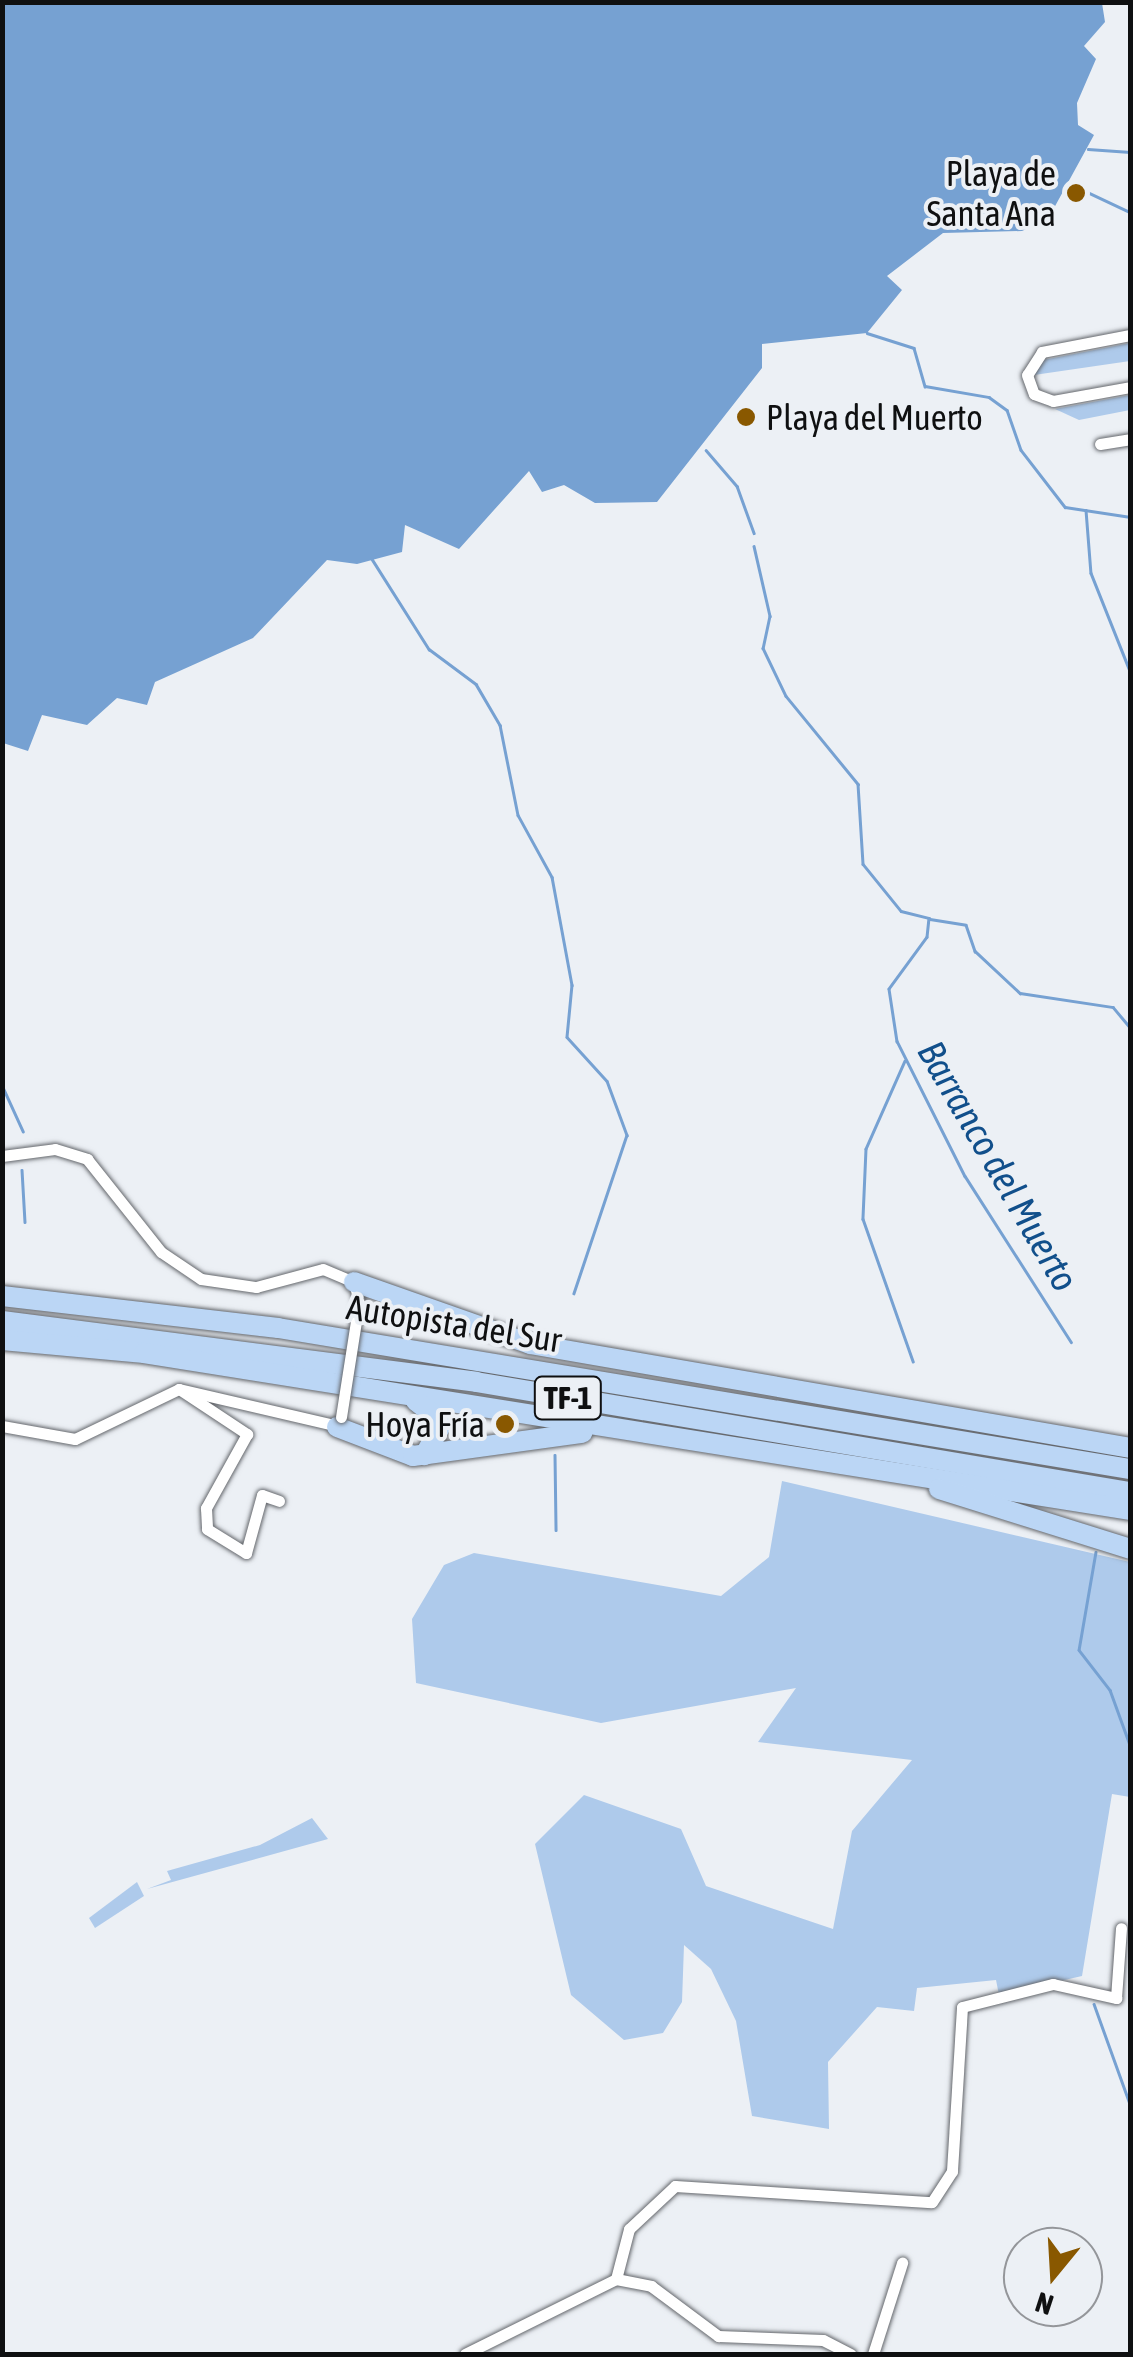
<!DOCTYPE html>
<html>
<head>
<meta charset="utf-8">
<style>
	body { margin:0 }
	#map { position:relative; width:1133px; height:2357px; overflow:hidden; background:#ecf0f5; font-family:"Asap Condensed",sans-serif }
	div>[style] { position:absolute }
	[style*='--x'] { left:calc(var(--x)*1px); top:calc(var(--y)*1px); width:calc(var(--w)*1px); rotate:calc(var(--a)*1deg) }
	.green>* { inset:0; background:#aecaeb }
	.water>* { inset:0; background:#76a1d2 }
	.stream>* { height:2.5px; margin:-1.25px; padding:0 1.25px; transform-origin:1.25px; border-radius:1.25px; background:#76a1d2 }
	.roads { filter:drop-shadow(0 0 2px #64676c) drop-shadow(0 0 2px #64676c) }
	.street>* { height:11px; margin:-5.5px; padding:0 5.5px; transform-origin:5.5px; border-radius:5.5px; background:#fff }
	.highway>* { height:20px; margin:-10px; padding:0 10px; transform-origin:10px; border-radius:10px; background:#bbd6f5 }
	.bridges { filter:drop-shadow(0 0 2px #64676c) drop-shadow(0 0 2px #64676c) }
	.street-bridge>* { height:11px; margin:-5.5px; padding:0 5.5px; transform-origin:5.5px; border-radius:5.5px; background:#fff }
	.dots>* { width:28px; height:28px; translate:-50% -50%; box-sizing:border-box; border:5px solid #ecf0f5; border-radius:50% }
	span { translate:-50% -50%; white-space:nowrap; text-align:center; line-height:1.15; -webkit-text-stroke:8px #ecf0f5; paint-order:stroke }
	.shield-label span { padding:2px 8px; background:#ecf0f5; border:2px solid; border-radius:8px; -webkit-text-stroke-width:0 }
	.shield-label { font-size:32px; color:#0f1011; font-weight:700 }
	.poi-label { font-size:35px; color:#0f1011 }
	.right { translate:-100% -50%; text-align:right }
	.left { translate:0 -50%; text-align:left }
	.street-label { font-size:35px; color:#0f1011 }
	.water-label { font-size:38px; color:#114f8b; font-style:italic }
	.frame { position:absolute; inset:0; border:5px solid #0f1011; pointer-events:none }
	.north { position:absolute; left:1003px; top:2227px; width:100px; height:100px; box-sizing:border-box; background:#ecf0f5; border:2px solid #94969a; border-radius:50%; rotate:198deg; font-size:28px; font-weight:700; line-height:40px; text-align:center; color:#0f1011 }
	.north::after { content:''; display:block; margin:auto; width:35px; height:45px; background:#895800; clip-path:polygon(50% 0,100% 100%,50% 72%,0 100%) }
</style>
</head>
<body>
<div id="map">
	<div class="green">
		<i style="clip-path:polygon(1130px 343px,1130px 361px,1034px 375px,1043px 360px)"></i>
		<i style="clip-path:polygon(1130px 395px,1130px 410px,1079px 420px,1055px 409px)"></i>
		<i style="clip-path:polygon(782px 1481px,1130px 1562px,1130px 1797px,1112px 1794px,1082px 1976px,999px 1995px,996px 1980px,917px 1988px,914px 2011px,877px 2007px,828px 2062px,829px 2129px,752px 2116px,736px 2021px,711px 1969px,684px 1945px,682px 2002px,663px 2033px,624px 2040px,571px 1995px,535px 1844px,584px 1795px,681px 1829px,706px 1886px,833px 1929px,852px 1831px,912px 1760px,758px 1742px,796px 1688px,601px 1723px,416px 1683px,412px 1619px,444px 1565px,474px 1553px,721px 1596px,769px 1557px)"></i>
		<i style="clip-path:polygon(312px 1818px,328px 1839px,147px 1889px,171px 1880px,167px 1871px,260px 1845px)"></i>
		<i style="clip-path:polygon(137px 1882px,144px 1896px,95px 1928px,89px 1918px)"></i>
	</div>
	<div class="water">
		<i style="clip-path:polygon(1102px 3px,1105px 22px,1084px 46px,1096px 59px,1077px 103px,1078px 125px,1094px 135px,1048px 219px,1022px 231px,943px 233px,887px 276px,902px 290px,867px 333px,762px 344px,762px 368px,657px 502px,595px 503px,564px 485px,542px 492px,529px 471px,459px 549px,405px 525px,402px 552px,357px 564px,327px 560px,253px 638px,155px 682px,147px 705px,117px 698px,87px 725px,42px 715px,28px 751px,3px 743px,3px 3px)"></i>
	</div>
	<div class="stream">
		<i style="--x:1088;--y:149;--w:42;--a:4.1"></i>
		<i style="--x:1068;--y:183;--w:68;--a:25.1"></i>
		<i style="--x:867;--y:333;--w:49;--a:17.7"></i>
		<i style="--x:914;--y:348;--w:40;--a:74"></i>
		<i style="--x:925;--y:386;--w:65;--a:9.8"></i>
		<i style="--x:989;--y:397;--w:22;--a:36"></i>
		<i style="--x:1007;--y:410;--w:42;--a:70.7"></i>
		<i style="--x:1021;--y:450;--w:72;--a:52.3"></i>
		<i style="--x:1065;--y:507;--w:66;--a:8.7"></i>
		<i style="--x:706;--y:450;--w:48;--a:49.3"></i>
		<i style="--x:737;--y:486;--w:50;--a:70.1"></i>
		<i style="--x:1086;--y:510;--w:63;--a:85.5"></i>
		<i style="--x:1091;--y:573;--w:105;--a:68.3"></i>
		<i style="--x:754;--y:546;--w:72;--a:77.1"></i>
		<i style="--x:770;--y:616;--w:33;--a:102"></i>
		<i style="--x:763;--y:648;--w:53;--a:64.4"></i>
		<i style="--x:786;--y:696;--w:114;--a:50.7"></i>
		<i style="--x:858;--y:784;--w:80;--a:86.4"></i>
		<i style="--x:863;--y:864;--w:60;--a:51"></i>
		<i style="--x:901;--y:911;--w:29;--a:14"></i>
		<i style="--x:929;--y:918;--w:19;--a:96"></i>
		<i style="--x:927;--y:937;--w:64;--a:126.2"></i>
		<i style="--x:889;--y:989;--w:53;--a:81.3"></i>
		<i style="--x:897;--y:1041;--w:151;--a:63.3"></i>
		<i style="--x:965;--y:1176;--w:197;--a:57.4"></i>
		<i style="--x:372;--y:559;--w:107;--a:57.7"></i>
		<i style="--x:429;--y:649;--w:59;--a:36.7"></i>
		<i style="--x:476;--y:684;--w:48;--a:59.7"></i>
		<i style="--x:500;--y:725;--w:92;--a:78.7"></i>
		<i style="--x:518;--y:815;--w:71;--a:61.3"></i>
		<i style="--x:552;--y:877;--w:110;--a:79.5"></i>
		<i style="--x:572;--y:985;--w:52;--a:95.5"></i>
		<i style="--x:567;--y:1037;--w:59;--a:47.7"></i>
		<i style="--x:607;--y:1081;--w:58;--a:69.7"></i>
		<i style="--x:627;--y:1135;--w:167;--a:108.5"></i>
		<i style="--x:930;--y:919;--w:36;--a:9"></i>
		<i style="--x:966;--y:925;--w:28;--a:71"></i>
		<i style="--x:975;--y:951;--w:62;--a:43"></i>
		<i style="--x:1020;--y:993;--w:94;--a:8.6"></i>
		<i style="--x:1113;--y:1007;--w:26;--a:50"></i>
		<i style="--x:905;--y:1061;--w:96;--a:113.9"></i>
		<i style="--x:866;--y:1149;--w:70;--a:92.5"></i>
		<i style="--x:863;--y:1219;--w:151;--a:70.6"></i>
		<i style="--x:2;--y:1085;--w:51;--a:65.5"></i>
		<i style="--x:22;--y:1170;--w:52;--a:86.7"></i>
		<i style="--x:555;--y:1455;--w:75;--a:89.2"></i>
		<i style="--x:1096;--y:1552;--w:99;--a:99.8"></i>
		<i style="--x:1079;--y:1650;--w:51;--a:52.2"></i>
		<i style="--x:1110;--y:1690;--w:59;--a:70"></i>
		<i style="--x:1094;--y:2004;--w:106;--a:70.2"></i>
	</div>
	<div class="roads">
		<div class="street">
			<i style="--x:1130;--y:335;--w:90;--a:169.1"></i>
			<i style="--x:1042;--y:352;--w:27;--a:123"></i>
			<i style="--x:1027;--y:375;--w:20;--a:70"></i>
			<i style="--x:1034;--y:394;--w:20;--a:20"></i>
			<i style="--x:1053;--y:401;--w:78;--a:-10.3"></i>
			<i style="--x:1100;--y:444;--w:30;--a:-9"></i>
			<i style="--x:2;--y:1156;--w:53;--a:-7.5"></i>
			<i style="--x:55;--y:1149;--w:34;--a:17"></i>
			<i style="--x:87;--y:1159;--w:119;--a:51.5"></i>
			<i style="--x:161;--y:1252;--w:48;--a:34"></i>
			<i style="--x:201;--y:1279;--w:56;--a:8.3"></i>
			<i style="--x:256;--y:1287;--w:69;--a:-15"></i>
			<i style="--x:323;--y:1269;--w:34;--a:23"></i>
			<i style="--x:354;--y:1282;--w:21;--a:76"></i>
			<i style="--x:179;--y:1389;--w:82;--a:33.5"></i>
			<i style="--x:247;--y:1434;--w:85;--a:119"></i>
			<i style="--x:206;--y:1508;--w:21;--a:87"></i>
			<i style="--x:207;--y:1529;--w:46;--a:31.6"></i>
			<i style="--x:246;--y:1553;--w:60;--a:-74.6"></i>
			<i style="--x:262;--y:1495;--w:18;--a:19"></i>
			<i style="--x:2;--y:1426;--w:74;--a:10.1"></i>
			<i style="--x:75;--y:1439;--w:115;--a:-25.7"></i>
			<i style="--x:179;--y:1389;--w:163;--a:13.1"></i>
			<i style="--x:616;--y:2279;--w:52;--a:-75.4"></i>
			<i style="--x:629;--y:2229;--w:63;--a:-43.1"></i>
			<i style="--x:675;--y:2186;--w:257;--a:3.6"></i>
			<i style="--x:932;--y:2202;--w:37;--a:-57"></i>
			<i style="--x:952;--y:2171;--w:164;--a:-86.5"></i>
			<i style="--x:962;--y:2007;--w:94;--a:-14.2"></i>
			<i style="--x:1053;--y:1984;--w:65;--a:12.5"></i>
			<i style="--x:1116;--y:1998;--w:70;--a:-85.9"></i>
			<i style="--x:465;--y:2354;--w:169;--a:-26.4"></i>
			<i style="--x:616;--y:2279;--w:36;--a:11"></i>
			<i style="--x:651;--y:2286;--w:84;--a:36.7"></i>
			<i style="--x:718;--y:2336;--w:105;--a:2.2"></i>
			<i style="--x:823;--y:2340;--w:31;--a:27"></i>
			<i style="--x:873;--y:2354;--w:96;--a:-72.3"></i>
		</div>
		<div class="highway">
			<i style="--x:354;--y:1282;--w:187;--a:19.4"></i>
			<i style="--x:530;--y:1344;--w:609;--a:9.83"></i>
			<i style="--x:2;--y:1296;--w:278;--a:6.6"></i>
			<i style="--x:278;--y:1328;--w:864;--a:9.4"></i>
			<i style="--x:2;--y:1321;--w:478;--a:7.3"></i>
			<i style="--x:476;--y:1382;--w:663;--a:9.55"></i>
			<i style="--x:2;--y:1340;--w:143;--a:5.2"></i>
			<i style="--x:144;--y:1353;--w:998;--a:9.05"></i>
			<i style="--x:416;--y:1401;--w:34;--a:38"></i>
			<i style="--x:443;--y:1422;--w:38;--a:119"></i>
			<i style="--x:337;--y:1427;--w:81;--a:20.9"></i>
			<i style="--x:413;--y:1456;--w:171;--a:-7.8"></i>
			<i style="--x:939;--y:1489;--w:200;--a:17.4"></i>
		</div>
	</div>
	<div class="bridges">
		<div class="street-bridge">
			<i style="--x:341;--y:1417;--w:116;--a:-81.1"></i>
		</div>
	</div>
	<div class="dots">
		<i style="left:1076px;top:193px;background:#895800"></i>
		<i style="left:746px;top:417px;background:#895800"></i>
		<i style="left:505px;top:1424px;background:#895800"></i>
	</div>
	<div class="shield-label">
		<span style="left:568px;top:1398px">TF-1</span>
	</div>
	<div class="poi-label">
		<span class="right" style="left:1056px;top:193px">Playa de<br>Santa Ana</span>
		<span class="left" style="left:766px;top:417px">Playa del Muerto</span>
		<span class="right" style="left:485px;top:1424px">Hoya Fría</span>
	</div>
	<div class="street-label">
		<span style="left:454px;top:1323px;rotate:9deg">Autopista del Sur</span>
	</div>
	<div class="water-label">
		<span style="left:998px;top:1166px;rotate:60deg">Barranco del Muerto</span>
	</div>
	<div class="frame"></div>
	<div class="north">N</div>
</div>
</body>
</html>
